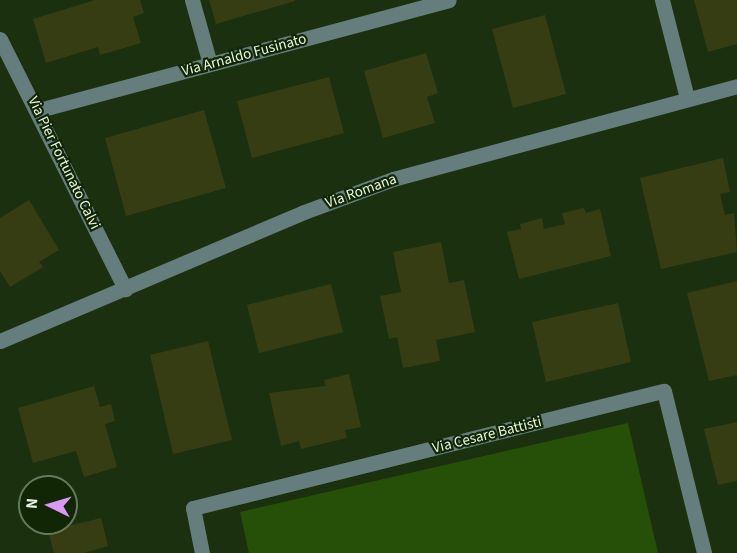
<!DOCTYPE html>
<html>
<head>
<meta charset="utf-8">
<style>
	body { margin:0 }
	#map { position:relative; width:737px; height:553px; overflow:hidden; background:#1b300f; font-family:"Source Sans 3",sans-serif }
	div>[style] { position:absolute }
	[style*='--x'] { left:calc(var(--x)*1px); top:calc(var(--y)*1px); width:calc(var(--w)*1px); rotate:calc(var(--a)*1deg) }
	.green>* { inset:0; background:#265008 }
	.building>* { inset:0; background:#373d13 }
	.minor>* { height:15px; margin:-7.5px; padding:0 7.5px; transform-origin:7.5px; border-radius:7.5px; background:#657d7d }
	span { translate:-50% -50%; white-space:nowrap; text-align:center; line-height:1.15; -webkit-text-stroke:4.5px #112605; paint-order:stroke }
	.street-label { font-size:15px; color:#e8f6e2 }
	.north { position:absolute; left:18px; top:475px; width:60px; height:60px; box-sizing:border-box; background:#112605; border:2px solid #67795d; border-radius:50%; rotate:275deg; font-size:16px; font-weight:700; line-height:24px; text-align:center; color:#e8f6e2 }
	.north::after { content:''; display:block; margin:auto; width:21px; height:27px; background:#db99f5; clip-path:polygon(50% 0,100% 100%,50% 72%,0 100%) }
</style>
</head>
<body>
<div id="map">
	<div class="green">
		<i style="clip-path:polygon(628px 423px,658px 553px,249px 553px,240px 512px)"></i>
	</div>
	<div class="building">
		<i style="clip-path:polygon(95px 0,140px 0,144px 13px,133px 17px,141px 43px,100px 55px,98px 47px,46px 63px,33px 19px)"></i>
		<i style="clip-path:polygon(209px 0,295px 0,295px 1px,216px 24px)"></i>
		<i style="clip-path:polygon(694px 0,737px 0,737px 44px,708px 52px)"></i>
		<i style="clip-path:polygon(545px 15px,566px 94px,513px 108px,492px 29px)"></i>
		<i style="clip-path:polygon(426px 53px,438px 93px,427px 97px,435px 123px,383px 138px,364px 71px)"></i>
		<i style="clip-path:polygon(329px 77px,344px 133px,252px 158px,237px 101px)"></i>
		<i style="clip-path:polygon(204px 110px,226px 188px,126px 216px,105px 138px)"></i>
		<i style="clip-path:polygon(723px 158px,730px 192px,720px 194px,725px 215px,734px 213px,737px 252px,661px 269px,640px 178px)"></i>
		<i style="clip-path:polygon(29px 200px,59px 250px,39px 262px,43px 267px,10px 287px,0 271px,0 218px)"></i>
		<i style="clip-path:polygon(584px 208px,586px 213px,600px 209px,611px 256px,519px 279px,507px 232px,521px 229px,520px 224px,542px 218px,544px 229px,565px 224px,562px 213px)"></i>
		<i style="clip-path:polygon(441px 242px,449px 283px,464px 280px,475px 332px,436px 340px,440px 361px,403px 368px,397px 337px,389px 339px,380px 296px,401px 292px,393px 252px)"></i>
		<i style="clip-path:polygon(737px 281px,737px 375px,709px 381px,687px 293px)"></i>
		<i style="clip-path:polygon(331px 284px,343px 332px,259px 353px,247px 305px)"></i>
		<i style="clip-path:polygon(618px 303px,631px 362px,546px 382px,532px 322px)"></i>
		<i style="clip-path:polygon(208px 341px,232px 440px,173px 454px,150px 355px)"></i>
		<i style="clip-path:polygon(349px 374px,361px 427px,345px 430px,347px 438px,301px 449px,299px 441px,281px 446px,269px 393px,325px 386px,324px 380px)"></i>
		<i style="clip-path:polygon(94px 386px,100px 407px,111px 404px,115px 421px,105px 424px,117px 467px,84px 477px,76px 451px,33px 463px,18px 408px)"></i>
		<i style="clip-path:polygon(737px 422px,737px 481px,718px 485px,704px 429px)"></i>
		<i style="clip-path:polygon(101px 518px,108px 546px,84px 553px,54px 553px,48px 531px)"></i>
	</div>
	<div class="minor">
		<i style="--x:192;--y:0;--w:66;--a:74.3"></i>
		<i style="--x:662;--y:0;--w:101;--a:75.7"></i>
		<i style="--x:0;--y:39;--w:280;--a:63.4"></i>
		<i style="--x:39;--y:110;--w:424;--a:-15"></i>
		<i style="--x:0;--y:341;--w:330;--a:-23"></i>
		<i style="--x:304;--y:212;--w:95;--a:-20.3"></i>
		<i style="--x:393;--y:179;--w:356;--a:-15.1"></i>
		<i style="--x:202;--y:553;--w:46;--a:-101.3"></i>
		<i style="--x:193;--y:508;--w:485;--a:-14"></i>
		<i style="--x:664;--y:391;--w:167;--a:76.1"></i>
	</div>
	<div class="street-label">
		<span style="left:244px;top:55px;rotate:-15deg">Via Arnaldo Fusinato</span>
		<span style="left:64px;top:163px;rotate:64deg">Via Pier Fortunato Calvi</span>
		<span style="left:361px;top:191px;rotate:-20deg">Via Romana</span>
		<span style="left:487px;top:435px;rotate:-14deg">Via Cesare Battisti</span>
	</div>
	<div class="north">N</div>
</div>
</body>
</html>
